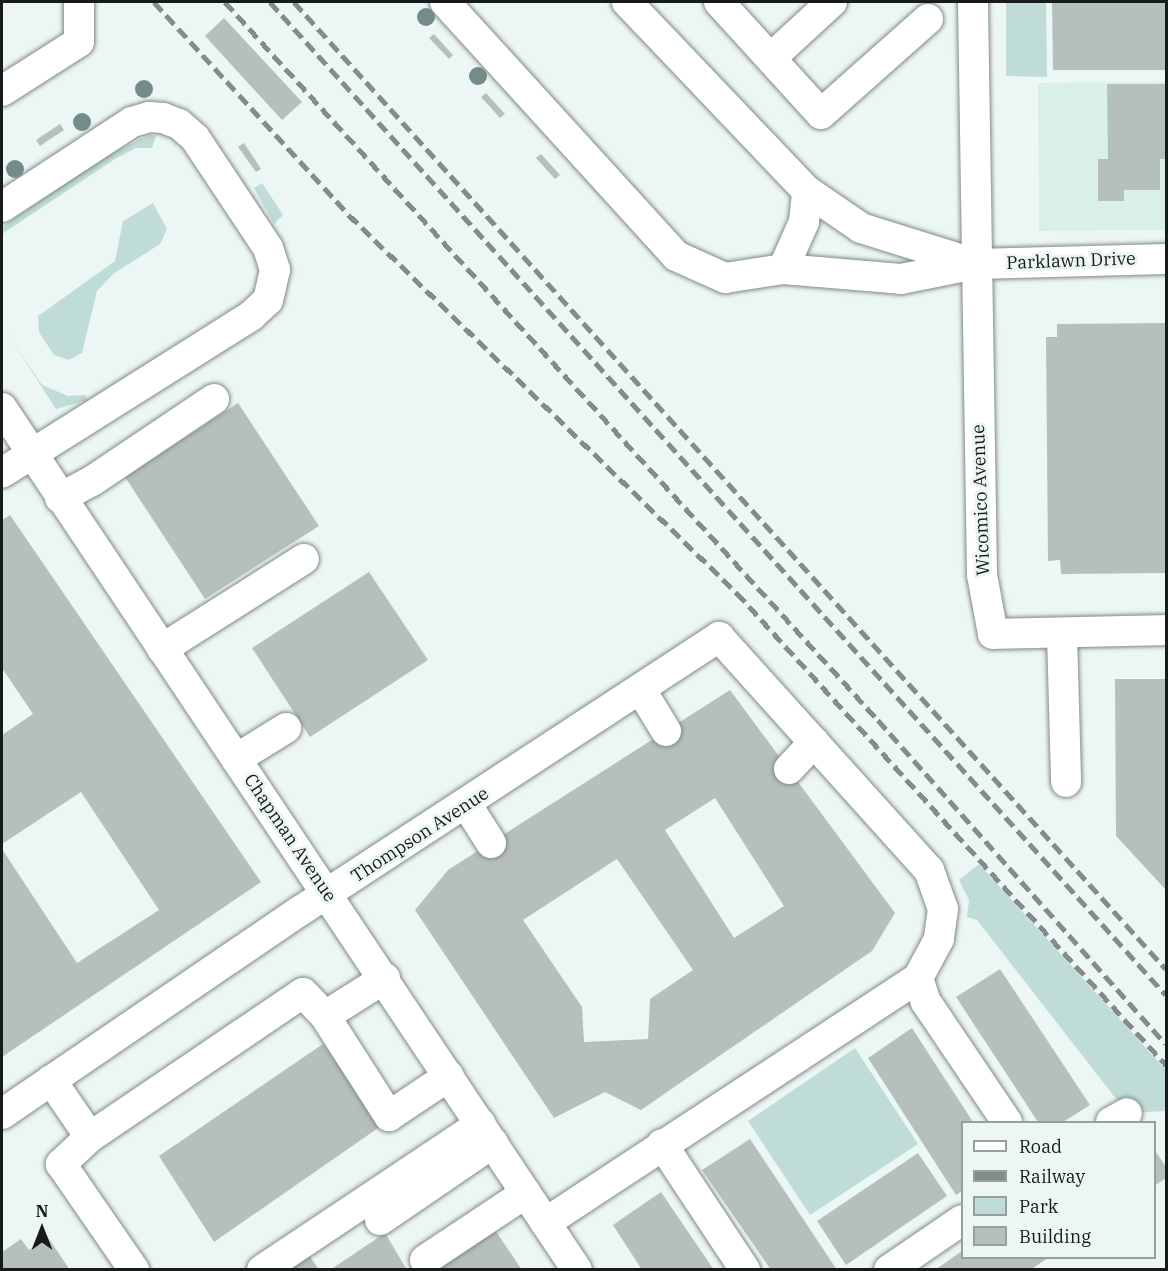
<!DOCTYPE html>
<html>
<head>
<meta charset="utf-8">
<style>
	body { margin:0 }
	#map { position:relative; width:1168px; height:1271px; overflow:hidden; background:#ecf7f5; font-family:"IBM Plex Serif",serif }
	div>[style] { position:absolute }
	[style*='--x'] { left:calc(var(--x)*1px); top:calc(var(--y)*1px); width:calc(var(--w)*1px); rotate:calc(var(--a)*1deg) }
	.built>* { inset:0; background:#daefea }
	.green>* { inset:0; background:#c0dcd6 }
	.building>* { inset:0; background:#b5c0be }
	.roads { filter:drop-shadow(0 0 2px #808a88) drop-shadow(0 0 2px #808a88) }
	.minor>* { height:30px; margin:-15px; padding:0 15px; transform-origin:15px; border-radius:15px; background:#fff }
	.rail>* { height:4.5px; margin-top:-2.25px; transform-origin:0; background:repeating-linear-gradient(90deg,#848b8a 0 12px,transparent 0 18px) }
	.trees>* { width:18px; height:18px; margin:-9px; border-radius:50%; background:#738c89 }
	span { translate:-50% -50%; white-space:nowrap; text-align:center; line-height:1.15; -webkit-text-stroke:6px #ecf7f5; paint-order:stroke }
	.street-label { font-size:18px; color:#171b1a }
	.frame { position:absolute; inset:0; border:3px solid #171b1a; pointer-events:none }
	.legend { position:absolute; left:961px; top:1121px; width:195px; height:138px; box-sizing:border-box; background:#ecf7f5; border:2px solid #979f9d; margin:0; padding:8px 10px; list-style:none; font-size:18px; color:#171b1a }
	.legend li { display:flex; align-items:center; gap:12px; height:30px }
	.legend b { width:30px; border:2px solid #979f9d }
	.north { position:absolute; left:12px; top:1199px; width:60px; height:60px; -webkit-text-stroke:4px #ecf7f5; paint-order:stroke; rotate:0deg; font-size:16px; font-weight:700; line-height:24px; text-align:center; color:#171b1a }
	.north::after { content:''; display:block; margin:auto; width:21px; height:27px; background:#171b1a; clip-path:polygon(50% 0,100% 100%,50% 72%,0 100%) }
</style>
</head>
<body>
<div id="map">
	<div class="built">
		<i style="clip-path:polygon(1166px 82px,1166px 230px,1039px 231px,1038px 83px)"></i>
	</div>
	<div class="green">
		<i style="clip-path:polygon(1006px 2px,1046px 2px,1047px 77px,1006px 76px)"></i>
		<i style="clip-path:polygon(149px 135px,156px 136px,152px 148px,136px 148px,115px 159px,2px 234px,2px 227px,102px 158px)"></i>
		<i style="clip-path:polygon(262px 183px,283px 215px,274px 224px,254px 188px)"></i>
		<i style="clip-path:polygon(153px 203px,167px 229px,160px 244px,113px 274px,97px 291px,82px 353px,69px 360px,54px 355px,39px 332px,38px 316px,115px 261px,123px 221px)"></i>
		<i style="clip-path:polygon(7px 333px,42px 385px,68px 396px,85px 395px,88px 400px,56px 409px)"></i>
		<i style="clip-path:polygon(979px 864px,1166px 1070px,1166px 1111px,1127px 1113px,977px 920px,967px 917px,969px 900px,959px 880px)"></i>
		<i style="clip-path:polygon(855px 1048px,918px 1144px,810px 1215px,748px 1121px)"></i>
	</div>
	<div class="building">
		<i style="clip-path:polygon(1052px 2px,1166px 2px,1166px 70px,1053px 70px)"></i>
		<i style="clip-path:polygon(224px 18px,302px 102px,282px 120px,205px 36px)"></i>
		<i style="clip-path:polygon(434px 34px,453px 55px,449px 59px,429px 38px)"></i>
		<i style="clip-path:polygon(1107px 84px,1166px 84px,1166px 159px,1160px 159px,1160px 190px,1124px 190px,1124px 201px,1098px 201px,1098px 159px,1108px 159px)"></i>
		<i style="clip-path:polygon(486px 93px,505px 114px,500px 118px,481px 97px)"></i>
		<i style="clip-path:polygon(60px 124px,64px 130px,40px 146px,36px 140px)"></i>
		<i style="clip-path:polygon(244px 143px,261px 169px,256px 172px,238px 147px)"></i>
		<i style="clip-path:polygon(541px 154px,560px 175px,555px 179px,536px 158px)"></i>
		<i style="clip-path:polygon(1165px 323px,1166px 573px,1061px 574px,1060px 560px,1048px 561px,1046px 337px,1057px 337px,1057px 324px)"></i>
		<i style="clip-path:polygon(238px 403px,319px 526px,205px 599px,125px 477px)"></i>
		<i style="clip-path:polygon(10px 515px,261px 882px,2px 1057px,2px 849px,77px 963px,159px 910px,81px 792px,2px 844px,2px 735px,33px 714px,2px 668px,2px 520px)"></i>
		<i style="clip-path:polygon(369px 572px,428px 660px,310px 737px,252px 648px)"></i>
		<i style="clip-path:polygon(1115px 679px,1166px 679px,1166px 890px,1116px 836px)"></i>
		<i style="clip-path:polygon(evenodd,730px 690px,895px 913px,872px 951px,641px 1110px,605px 1092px,554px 1118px,415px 910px,448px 870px,730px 690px,715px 798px,784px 906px,734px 938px,665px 830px,715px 798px,730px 690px,617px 859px,693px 970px,650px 999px,648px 1039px,584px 1042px,582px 1007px,523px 920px,617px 859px)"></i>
		<i style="clip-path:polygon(1000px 969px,1090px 1105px,1063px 1122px,1038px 1122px,956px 997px)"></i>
		<i style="clip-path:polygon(912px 1028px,973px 1122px,962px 1122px,962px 1191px,956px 1195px,868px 1058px)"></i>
		<i style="clip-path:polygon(323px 1044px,381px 1126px,214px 1242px,159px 1156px)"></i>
		<i style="clip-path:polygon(750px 1139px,837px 1270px,771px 1270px,702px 1170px)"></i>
		<i style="clip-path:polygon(1154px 1149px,1166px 1167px,1166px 1178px,1154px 1186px)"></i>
		<i style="clip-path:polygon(918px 1153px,947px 1196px,846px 1265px,817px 1221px)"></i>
		<i style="clip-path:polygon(661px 1192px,714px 1270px,642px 1270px,613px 1225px)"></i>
		<i style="clip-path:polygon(495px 1230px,522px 1270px,434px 1270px)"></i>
		<i style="clip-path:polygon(385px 1233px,407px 1270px,330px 1270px)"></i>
		<i style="clip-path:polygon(47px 1236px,70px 1270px,2px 1270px,2px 1252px,21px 1239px,29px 1250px)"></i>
		<i style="clip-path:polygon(962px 1251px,962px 1258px,1048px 1258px,1030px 1270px,935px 1270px)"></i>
		<i style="clip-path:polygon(307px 1252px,319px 1270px,281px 1270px)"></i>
	</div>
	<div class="roads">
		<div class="minor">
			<i style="--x:445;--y:2;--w:343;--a:47.7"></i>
			<i style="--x:676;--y:256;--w:54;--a:24.2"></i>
			<i style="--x:725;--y:278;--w:59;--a:-8.8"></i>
			<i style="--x:783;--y:269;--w:118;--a:4.8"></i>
			<i style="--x:901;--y:279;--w:76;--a:-11.3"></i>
			<i style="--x:976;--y:264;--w:190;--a:-1.5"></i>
			<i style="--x:627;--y:2;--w:261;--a:46.4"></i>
			<i style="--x:807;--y:191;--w:65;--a:34.4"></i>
			<i style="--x:861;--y:228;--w:117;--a:17.4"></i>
			<i style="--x:719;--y:2;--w:151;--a:47.7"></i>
			<i style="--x:821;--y:114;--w:143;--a:-41.6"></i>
			<i style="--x:973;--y:2;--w:573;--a:89.1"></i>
			<i style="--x:982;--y:575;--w:60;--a:79.4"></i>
			<i style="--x:993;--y:634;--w:173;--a:-1.3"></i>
			<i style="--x:771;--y:58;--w:83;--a:-42.6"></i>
			<i style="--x:2;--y:91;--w:91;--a:-32.5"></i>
			<i style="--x:79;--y:42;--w:40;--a:-90"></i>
			<i style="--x:2;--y:207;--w:155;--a:-33.2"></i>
			<i style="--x:132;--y:122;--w:18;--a:-16"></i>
			<i style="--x:149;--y:117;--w:14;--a:4"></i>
			<i style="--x:163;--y:118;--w:17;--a:21"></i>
			<i style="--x:179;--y:124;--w:21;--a:41"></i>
			<i style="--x:195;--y:138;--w:132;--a:56.4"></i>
			<i style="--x:268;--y:248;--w:23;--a:72"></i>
			<i style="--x:275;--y:270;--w:31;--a:103"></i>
			<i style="--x:268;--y:300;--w:23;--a:137"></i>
			<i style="--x:251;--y:316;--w:294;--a:147.8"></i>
			<i style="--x:783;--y:269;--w:51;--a:-65.9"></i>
			<i style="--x:804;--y:222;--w:31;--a:-84"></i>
			<i style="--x:2;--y:408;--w:1036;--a:56.29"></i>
			<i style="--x:60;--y:498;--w:36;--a:-28"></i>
			<i style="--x:92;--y:481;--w:147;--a:-33.9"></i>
			<i style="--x:1062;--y:635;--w:147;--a:88.4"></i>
			<i style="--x:162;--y:649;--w:168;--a:-32.4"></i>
			<i style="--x:641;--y:690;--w:48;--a:58.6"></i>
			<i style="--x:236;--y:759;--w:59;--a:-31.8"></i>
			<i style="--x:789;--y:769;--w:37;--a:-47"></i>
			<i style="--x:467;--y:805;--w:45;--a:57.7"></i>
			<i style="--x:918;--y:978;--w:25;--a:72"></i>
			<i style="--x:926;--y:1002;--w:145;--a:56"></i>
			<i style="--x:325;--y:1016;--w:119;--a:57.4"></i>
			<i style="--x:389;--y:1116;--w:72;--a:-33.7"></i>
			<i style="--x:51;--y:1080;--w:69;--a:55.6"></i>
			<i style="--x:90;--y:1137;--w:257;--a:-34.1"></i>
			<i style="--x:303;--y:993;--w:32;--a:46"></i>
			<i style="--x:325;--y:1016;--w:71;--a:-32.3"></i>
			<i style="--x:2;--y:1114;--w:361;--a:-34.3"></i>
			<i style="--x:300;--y:911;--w:501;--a:-33.18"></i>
			<i style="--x:719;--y:637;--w:314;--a:48"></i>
			<i style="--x:929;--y:870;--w:41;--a:70.3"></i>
			<i style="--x:943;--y:909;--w:30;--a:98"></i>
			<i style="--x:939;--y:939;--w:44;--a:118.3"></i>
			<i style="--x:918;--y:978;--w:446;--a:146.7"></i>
			<i style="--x:1111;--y:1122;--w:18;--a:-29"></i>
			<i style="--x:90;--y:1137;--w:40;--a:137"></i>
			<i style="--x:61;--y:1164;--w:129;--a:55.4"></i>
			<i style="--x:662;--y:1144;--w:151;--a:56.6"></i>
			<i style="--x:380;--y:1220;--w:137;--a:-34.3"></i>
			<i style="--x:425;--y:1260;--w:121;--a:-33.6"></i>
			<i style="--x:262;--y:1270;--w:263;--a:-33.7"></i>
			<i style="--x:889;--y:1270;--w:88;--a:-34.4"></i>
		</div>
	</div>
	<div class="rail">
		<i style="--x:154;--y:2;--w:289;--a:47.5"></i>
		<i style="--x:349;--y:215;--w:542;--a:44.25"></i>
		<i style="--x:737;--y:593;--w:638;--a:47.73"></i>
		<i style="--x:225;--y:2;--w:971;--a:47.71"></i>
		<i style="--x:878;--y:720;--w:433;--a:48.4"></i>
		<i style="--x:270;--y:2;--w:1337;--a:47.94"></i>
		<i style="--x:294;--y:2;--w:1302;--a:47.96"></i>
	</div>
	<div class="trees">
		<i style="left:426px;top:17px"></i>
		<i style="left:478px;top:76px"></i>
		<i style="left:144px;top:89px"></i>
		<i style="left:82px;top:122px"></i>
		<i style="left:15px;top:169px"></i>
	</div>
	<div class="street-label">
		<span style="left:1071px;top:261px;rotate:-2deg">Parklawn Drive</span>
		<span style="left:981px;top:500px;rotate:-92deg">Wicomico Avenue</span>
		<span style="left:420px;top:835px;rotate:-33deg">Thompson Avenue</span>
		<span style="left:290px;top:838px;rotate:56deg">Chapman Avenue</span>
	</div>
	<div class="frame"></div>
	<ul class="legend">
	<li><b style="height:8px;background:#fff"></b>Road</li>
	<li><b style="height:8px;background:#848b8a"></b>Railway</li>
	<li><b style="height:16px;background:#c0dcd6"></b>Park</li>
	<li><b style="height:16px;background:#b5c0be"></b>Building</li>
	</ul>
	<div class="north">N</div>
</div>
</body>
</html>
